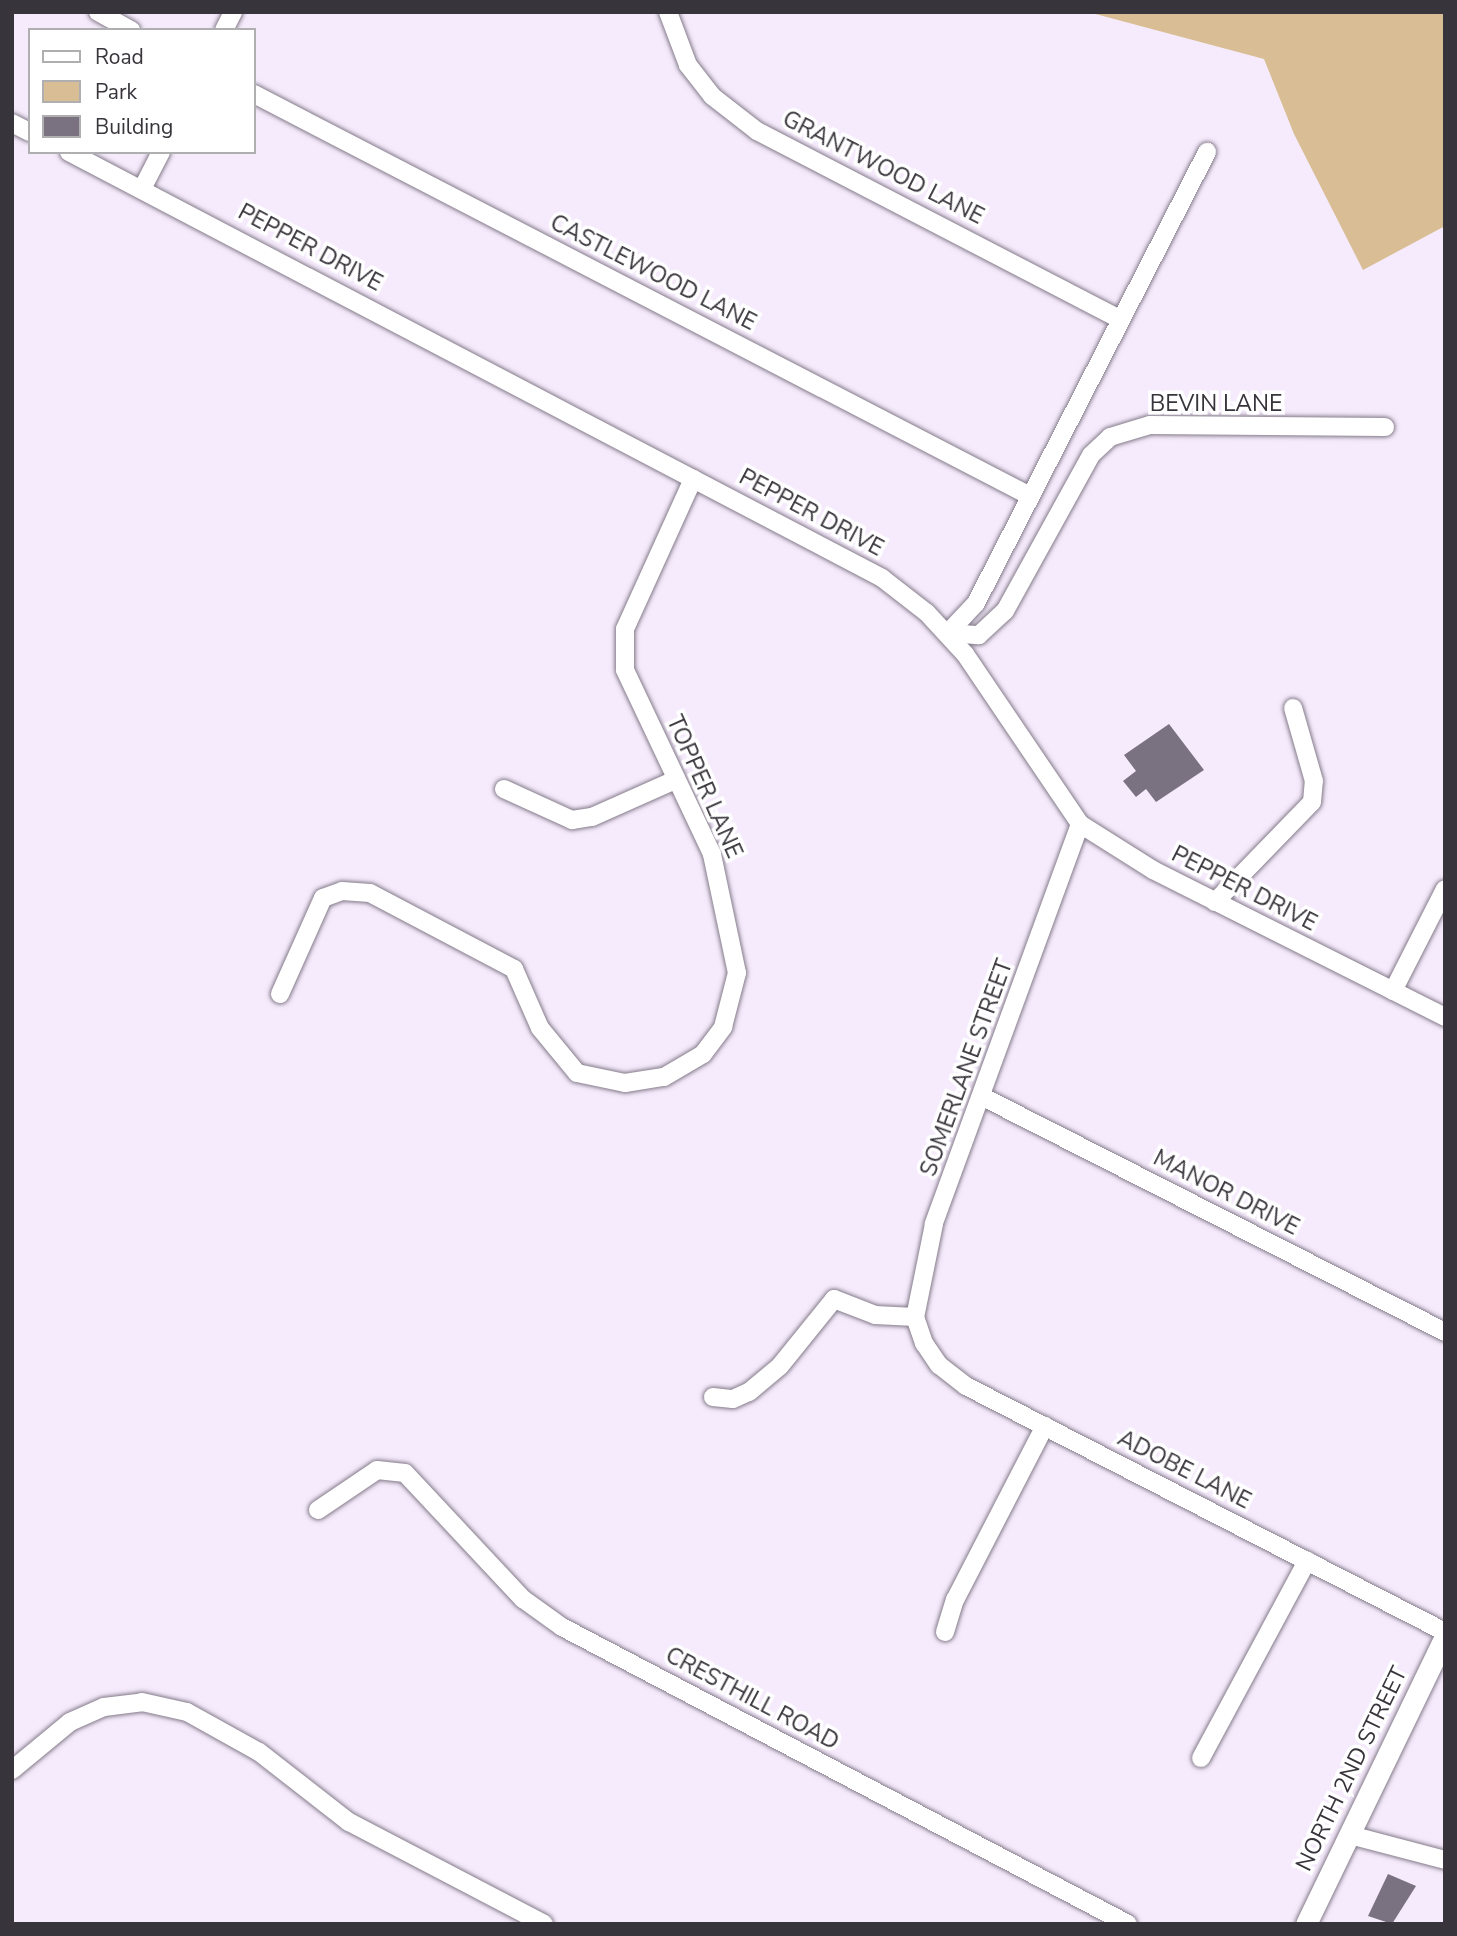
<!DOCTYPE html>
<html>
<head>
<meta charset="utf-8">
<style>
	body { margin:0 }
	#map { position:relative; width:1457px; height:1936px; overflow:hidden; background:#f5ebfc; font-family:"Nunito Sans",sans-serif }
	div>[style] { position:absolute }
	[style*='--x'] { left:calc(var(--x)*1px); top:calc(var(--y)*1px); width:calc(var(--w)*1px); rotate:calc(var(--a)*1deg) }
	.green>* { inset:0; background:#d9bd94 }
	.building>* { inset:0; background:#7a7280 }
	.roads { filter:drop-shadow(0 0 2px #847b8a) drop-shadow(0 0 2px #847b8a) }
	.minor>* { height:18px; margin:-9px; padding:0 9px; transform-origin:9px; border-radius:9px; background:#fff }
	.major>* { height:21px; margin:-10.5px; padding:0 10.5px; transform-origin:10.5px; border-radius:10.5px; background:#fff }
	span { translate:-50% -50%; white-space:nowrap; text-align:center; line-height:1.15; -webkit-text-stroke:7px #fff; paint-order:stroke }
	.street-label { font-size:23px; color:#38343b }
	.frame { position:absolute; inset:0; border:14px solid #38343b; pointer-events:none }
	.legend { position:absolute; left:28px; top:28px; width:228px; height:126px; box-sizing:border-box; background:#fff; border:2px solid #afaeb1; margin:0; padding:9px 12px; list-style:none; font-size:21px; color:#38343b }
	.legend li { display:flex; align-items:center; gap:14px; height:35px }
	.legend b { width:35px; border:2px solid #afaeb1 }
</style>
</head>
<body>
<div id="map">
	<div class="green">
		<i style="clip-path:polygon(1088px 12px,1445px 12px,1445px 226px,1363px 270px,1294px 134px,1264px 59px)"></i>
	</div>
	<div class="building">
		<i style="clip-path:polygon(1169px 724px,1204px 770px,1156px 802px,1146px 789px,1136px 797px,1123px 781px,1136px 771px,1124px 755px)"></i>
		<i style="clip-path:polygon(1388px 1874px,1416px 1886px,1392px 1924px,1368px 1916px)"></i>
	</div>
	<div class="roads">
		<div class="minor">
			<i style="--x:98;--y:12;--w:38;--a:29"></i>
			<i style="--x:668;--y:12;--w:57;--a:69.3"></i>
			<i style="--x:688;--y:65;--w:39;--a:52"></i>
			<i style="--x:712;--y:96;--w:57;--a:37.9"></i>
			<i style="--x:757;--y:131;--w:410;--a:27.4"></i>
			<i style="--x:224;--y:30;--w:20;--a:-63"></i>
			<i style="--x:254;--y:94;--w:874;--a:27.39"></i>
			<i style="--x:12;--y:123;--w:20;--a:27"></i>
			<i style="--x:69;--y:152;--w:918;--a:27.65"></i>
			<i style="--x:882;--y:578;--w:57;--a:37.9"></i>
			<i style="--x:927;--y:613;--w:56;--a:47.2"></i>
			<i style="--x:965;--y:654;--w:205;--a:55.9"></i>
			<i style="--x:1080;--y:824;--w:86;--a:32.2"></i>
			<i style="--x:1153;--y:870;--w:327;--a:26.7"></i>
			<i style="--x:142;--y:189;--w:42;--a:-62.8"></i>
			<i style="--x:948;--y:633;--w:31;--a:4"></i>
			<i style="--x:979;--y:635;--w:35;--a:-43"></i>
			<i style="--x:1005;--y:611;--w:178;--a:-61.1"></i>
			<i style="--x:1091;--y:455;--w:26;--a:-43"></i>
			<i style="--x:1110;--y:437;--w:42;--a:-16.7"></i>
			<i style="--x:1150;--y:425;--w:235;--a:0.5"></i>
			<i style="--x:948;--y:633;--w:41;--a:-47"></i>
			<i style="--x:976;--y:603;--w:507;--a:-62.88"></i>
			<i style="--x:504;--y:789;--w:75;--a:24.5"></i>
			<i style="--x:572;--y:820;--w:20;--a:-9"></i>
			<i style="--x:592;--y:817;--w:91;--a:-24"></i>
			<i style="--x:1080;--y:824;--w:426;--a:110.1"></i>
			<i style="--x:934;--y:1224;--w:95;--a:101.5"></i>
			<i style="--x:915;--y:1317;--w:28;--a:71"></i>
			<i style="--x:924;--y:1343;--w:27;--a:56"></i>
			<i style="--x:939;--y:1365;--w:34;--a:38"></i>
			<i style="--x:966;--y:1386;--w:538;--a:27.18"></i>
			<i style="--x:1215;--y:902;--w:139;--a:-45.9"></i>
			<i style="--x:1312;--y:802;--w:21;--a:-85"></i>
			<i style="--x:1314;--y:781;--w:76;--a:-106"></i>
			<i style="--x:1393;--y:991;--w:114;--a:-63"></i>
			<i style="--x:280;--y:994;--w:105;--a:-65.9"></i>
			<i style="--x:323;--y:898;--w:20;--a:-20"></i>
			<i style="--x:342;--y:891;--w:28;--a:4"></i>
			<i style="--x:370;--y:893;--w:163;--a:27.8"></i>
			<i style="--x:514;--y:969;--w:64;--a:66.2"></i>
			<i style="--x:540;--y:1028;--w:58;--a:50.6"></i>
			<i style="--x:577;--y:1073;--w:49;--a:11.8"></i>
			<i style="--x:625;--y:1083;--w:39;--a:-9"></i>
			<i style="--x:664;--y:1077;--w:45;--a:-30.5"></i>
			<i style="--x:703;--y:1054;--w:34;--a:-53"></i>
			<i style="--x:723;--y:1027;--w:56;--a:-75.5"></i>
			<i style="--x:737;--y:973;--w:122;--a:-101.9"></i>
			<i style="--x:712;--y:854;--w:204;--a:-115.3"></i>
			<i style="--x:625;--y:670;--w:41;--a:-90"></i>
			<i style="--x:625;--y:629;--w:165;--a:-65.6"></i>
			<i style="--x:985;--y:1098;--w:516;--a:26.96"></i>
			<i style="--x:713;--y:1397;--w:20;--a:6"></i>
			<i style="--x:733;--y:1399;--w:17;--a:-24"></i>
			<i style="--x:749;--y:1392;--w:40;--a:-40"></i>
			<i style="--x:780;--y:1366;--w:86;--a:-51.1"></i>
			<i style="--x:834;--y:1299;--w:44;--a:21.3"></i>
			<i style="--x:875;--y:1315;--w:40;--a:2.9"></i>
			<i style="--x:318;--y:1510;--w:71;--a:-34.1"></i>
			<i style="--x:377;--y:1470;--w:28;--a:6"></i>
			<i style="--x:405;--y:1473;--w:173;--a:46.9"></i>
			<i style="--x:523;--y:1599;--w:48;--a:35.7"></i>
			<i style="--x:562;--y:1627;--w:639;--a:27.69"></i>
			<i style="--x:945;--y:1632;--w:34;--a:-73"></i>
			<i style="--x:955;--y:1600;--w:196;--a:-62.7"></i>
			<i style="--x:1201;--y:1758;--w:224;--a:-61.7"></i>
			<i style="--x:12;--y:1770;--w:75;--a:-39.6"></i>
			<i style="--x:70;--y:1722;--w:37;--a:-24"></i>
			<i style="--x:104;--y:1707;--w:38;--a:-7"></i>
			<i style="--x:142;--y:1702;--w:46;--a:12.5"></i>
			<i style="--x:187;--y:1712;--w:82;--a:29.1"></i>
			<i style="--x:259;--y:1752;--w:114;--a:37.9"></i>
			<i style="--x:349;--y:1822;--w:220;--a:27.6"></i>
			<i style="--x:1350;--y:1835;--w:98;--a:14.7"></i>
		</div>
		<div class="major">
			<i style="--x:1306;--y:1924;--w:320;--a:-64.2"></i>
		</div>
	</div>
	<div class="street-label">
		<span style="left:883px;top:168px;rotate:27deg">GRANTWOOD LANE</span>
		<span style="left:310px;top:248px;rotate:28deg">PEPPER DRIVE</span>
		<span style="left:653px;top:273px;rotate:27deg">CASTLEWOOD LANE</span>
		<span style="left:1216px;top:404px">BEVIN LANE</span>
		<span style="left:811px;top:513px;rotate:28deg">PEPPER DRIVE</span>
		<span style="left:704px;top:787px;rotate:66deg">TOPPER LANE</span>
		<span style="left:1244px;top:889px;rotate:27deg">PEPPER DRIVE</span>
		<span style="left:967px;top:1068px;rotate:-70deg">SOMERLANE STREET</span>
		<span style="left:1226px;top:1193px;rotate:27deg">MANOR DRIVE</span>
		<span style="left:1184px;top:1470px;rotate:27deg">ADOBE LANE</span>
		<span style="left:752px;top:1699px;rotate:28deg">CRESTHILL ROAD</span>
		<span style="left:1352px;top:1769px;rotate:-64deg">NORTH 2ND STREET</span>
	</div>
	<div class="frame"></div>
	<ul class="legend">
	<li><b style="height:9px;background:#fff"></b>Road</li>
	<li><b style="height:19px;background:#d9bd94"></b>Park</li>
	<li><b style="height:19px;background:#7a7280"></b>Building</li>
	</ul>
</div>
</body>
</html>
